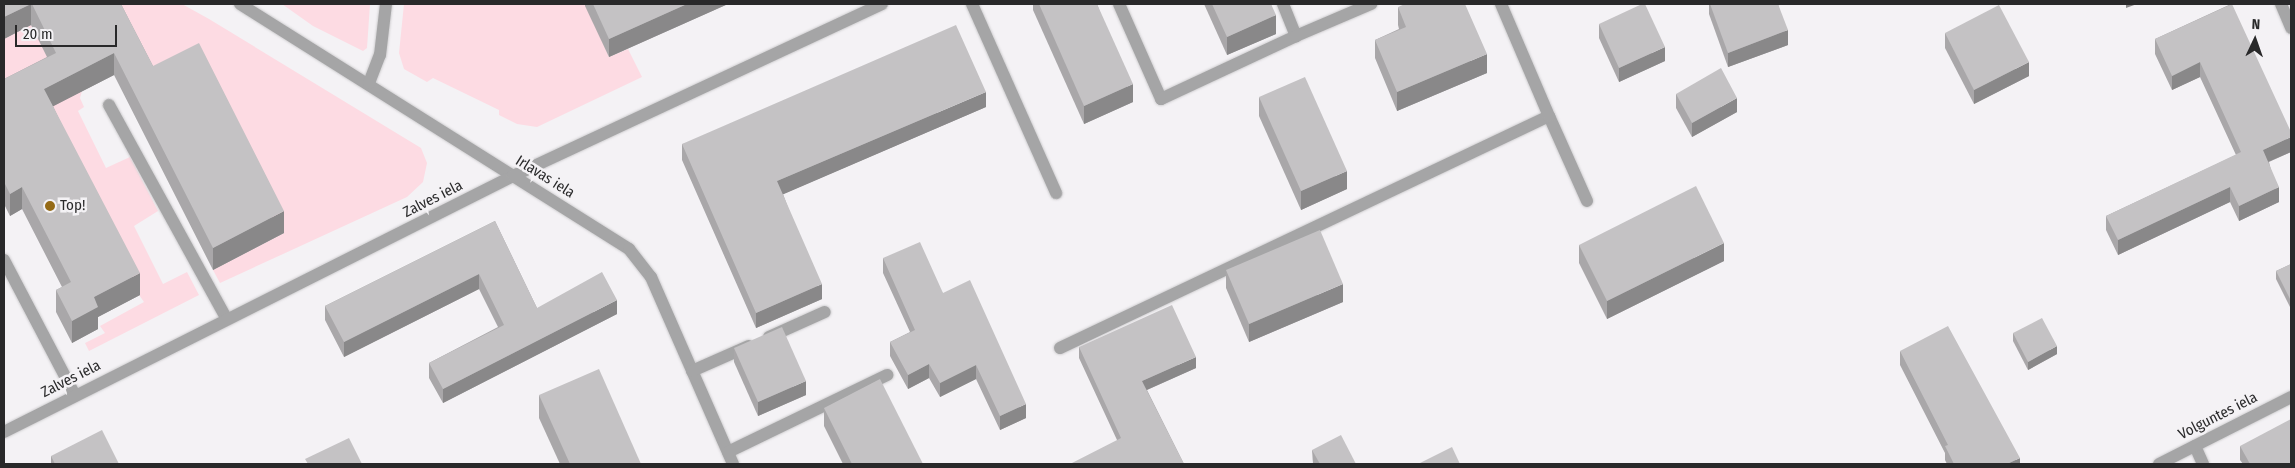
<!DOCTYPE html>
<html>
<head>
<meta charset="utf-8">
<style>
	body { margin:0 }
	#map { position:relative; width:2295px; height:468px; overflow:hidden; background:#f4f2f5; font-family:"Fira Sans Condensed",sans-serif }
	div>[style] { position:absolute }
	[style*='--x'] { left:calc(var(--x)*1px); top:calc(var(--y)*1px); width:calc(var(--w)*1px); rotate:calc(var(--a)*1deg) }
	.green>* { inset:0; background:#fddbe3 }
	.roads { filter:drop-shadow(0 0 1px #cfced0) drop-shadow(0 0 1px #cfced0) }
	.minor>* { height:12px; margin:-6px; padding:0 6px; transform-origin:6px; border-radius:6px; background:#a5a5a6 }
	.wall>* { inset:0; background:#a9a7a9 }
	.shaded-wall>* { inset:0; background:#898889 }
	.building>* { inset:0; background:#c4c2c4 }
	.dots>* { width:14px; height:14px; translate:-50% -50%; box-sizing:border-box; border:2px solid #f4f2f5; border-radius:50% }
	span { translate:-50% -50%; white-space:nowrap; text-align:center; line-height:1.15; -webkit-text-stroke:5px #f4f2f5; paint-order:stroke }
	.street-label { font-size:15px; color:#29292a }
	.poi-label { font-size:15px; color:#29292a }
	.left { translate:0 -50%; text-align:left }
	.frame { position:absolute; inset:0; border:5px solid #29292a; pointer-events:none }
	.north { position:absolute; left:2230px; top:15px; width:50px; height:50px; -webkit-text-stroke:4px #f4f2f5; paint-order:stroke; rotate:3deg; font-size:14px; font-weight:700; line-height:20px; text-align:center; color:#29292a }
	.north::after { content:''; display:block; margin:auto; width:18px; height:22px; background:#29292a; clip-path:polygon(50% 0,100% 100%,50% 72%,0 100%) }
	.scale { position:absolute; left:15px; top:25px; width:102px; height:22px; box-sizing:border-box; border:2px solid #29292a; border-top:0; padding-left:6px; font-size:15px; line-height:18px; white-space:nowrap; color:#29292a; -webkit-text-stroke:4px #f4f2f5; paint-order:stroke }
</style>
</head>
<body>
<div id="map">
	<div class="green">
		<i style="clip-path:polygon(108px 4px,182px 4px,209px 19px,421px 148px,427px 163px,423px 182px,407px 197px,220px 283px,213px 270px,284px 233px,151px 89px)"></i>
		<i style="clip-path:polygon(282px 4px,370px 4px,367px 48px,363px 51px,313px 26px)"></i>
		<i style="clip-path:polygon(404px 4px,590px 4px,609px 57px,628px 49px,642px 77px,537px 127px,517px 124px,499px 115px,499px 110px,433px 78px,427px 82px,404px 69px,399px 53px)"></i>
		<i style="clip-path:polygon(31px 25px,39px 40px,82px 91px,80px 98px,84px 107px,78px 111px,106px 168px,130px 157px,158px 211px,134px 226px,163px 284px,187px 272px,199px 295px,89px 351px,85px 343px,105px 333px,100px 326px,144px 302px,4px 101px,4px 39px)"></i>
	</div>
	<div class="roads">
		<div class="minor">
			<i style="--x:240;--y:4;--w:460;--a:32.2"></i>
			<i style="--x:629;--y:249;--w:36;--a:52"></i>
			<i style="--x:651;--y:277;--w:204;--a:66.3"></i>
			<i style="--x:972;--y:4;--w:207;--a:66"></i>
			<i style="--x:1119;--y:4;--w:104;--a:66.1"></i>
			<i style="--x:1161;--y:99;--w:149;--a:-25"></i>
			<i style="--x:1283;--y:4;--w:35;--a:68"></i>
			<i style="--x:1296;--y:36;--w:82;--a:-23.1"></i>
			<i style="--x:2281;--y:4;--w:26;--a:67"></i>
			<i style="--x:369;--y:83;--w:30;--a:-69"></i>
			<i style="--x:380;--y:55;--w:51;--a:-83.3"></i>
			<i style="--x:109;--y:105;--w:243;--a:61.2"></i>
			<i style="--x:1549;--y:116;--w:93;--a:65.9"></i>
			<i style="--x:4;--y:260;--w:153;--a:62.3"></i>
			<i style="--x:769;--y:337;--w:61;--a:-24.1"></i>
			<i style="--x:1060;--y:348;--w:541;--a:-25.38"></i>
			<i style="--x:1549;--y:116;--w:122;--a:-113.2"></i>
			<i style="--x:692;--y:371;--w:62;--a:-23.7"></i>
			<i style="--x:4;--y:432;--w:570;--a:-26.7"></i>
			<i style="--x:513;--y:176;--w:407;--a:-25"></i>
			<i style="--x:2195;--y:446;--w:20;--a:66"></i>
			<i style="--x:728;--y:452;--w:177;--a:-25.8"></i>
			<i style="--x:2159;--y:464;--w:148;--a:-26.9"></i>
		</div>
	</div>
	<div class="wall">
		<i style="clip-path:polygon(4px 4px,121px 4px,153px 66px,284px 233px,213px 270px,114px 75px,53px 106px,140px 295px,98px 317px,98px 329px,72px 343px,56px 312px,56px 290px,62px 287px,22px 209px,10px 216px,4px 204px,4px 79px,47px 57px,31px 25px,4px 39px)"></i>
		<i style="clip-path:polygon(585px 4px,728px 4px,609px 57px,585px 6px)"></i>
		<i style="clip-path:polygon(1033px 4px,1097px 4px,1133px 102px,1084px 124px,1033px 10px)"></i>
		<i style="clip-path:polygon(1204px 4px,1271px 4px,1276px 34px,1227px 55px)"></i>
		<i style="clip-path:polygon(1709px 4px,1778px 4px,1788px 45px,1728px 67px,1709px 14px)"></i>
		<i style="clip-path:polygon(2231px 4px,2291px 152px,2269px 162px,2279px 202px,2239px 221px,2230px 202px,2118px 255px,2106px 230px,2106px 216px,2236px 155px,2200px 77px,2172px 90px,2155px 54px,2155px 39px)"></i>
		<i style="clip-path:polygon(1398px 7px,1487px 73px,1397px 111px,1375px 58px,1375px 40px,1399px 29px,1398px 25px)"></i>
		<i style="clip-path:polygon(1599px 24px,1665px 61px,1619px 82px,1599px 38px)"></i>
		<i style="clip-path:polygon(1945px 33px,2029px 76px,1974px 104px,1945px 48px)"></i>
		<i style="clip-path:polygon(1676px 94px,1737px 112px,1692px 137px,1676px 108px)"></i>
		<i style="clip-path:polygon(1259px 97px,1347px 189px,1301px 210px,1259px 116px)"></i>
		<i style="clip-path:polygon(986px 107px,783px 194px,822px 299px,756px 328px,682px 160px,682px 144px)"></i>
		<i style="clip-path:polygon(495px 221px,537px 308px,617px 314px,443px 403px,429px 378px,429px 363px,498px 327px,479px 289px,344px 357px,325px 320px,325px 306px)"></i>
		<i style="clip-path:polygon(1579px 245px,1724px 261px,1607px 319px,1579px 263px)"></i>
		<i style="clip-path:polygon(883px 258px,943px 293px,1026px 418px,1000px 430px,976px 379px,940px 397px,929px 378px,908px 389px,890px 356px,890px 342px,910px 332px,883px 273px)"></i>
		<i style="clip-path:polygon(2291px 264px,2291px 309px,2276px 279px,2276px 271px)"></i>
		<i style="clip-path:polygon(1226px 270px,1343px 302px,1249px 342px,1226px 288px)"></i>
		<i style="clip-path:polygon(2013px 333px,2057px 354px,2028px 370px,2013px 341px)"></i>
		<i style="clip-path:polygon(1079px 347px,1196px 368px,1147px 390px,1184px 464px,1117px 440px,1079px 358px)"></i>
		<i style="clip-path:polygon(734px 348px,806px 395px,758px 416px,734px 362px)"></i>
		<i style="clip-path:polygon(1900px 351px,2020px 464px,1947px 464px,1945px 460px,1945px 453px,1900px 365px)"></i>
		<i style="clip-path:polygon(539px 395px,641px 464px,560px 464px,539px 418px)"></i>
		<i style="clip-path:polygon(824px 408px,923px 464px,843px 464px,824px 426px)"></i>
		<i style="clip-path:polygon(2240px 446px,2291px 464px,2243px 464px,2240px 460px)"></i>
		<i style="clip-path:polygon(1312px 450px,1356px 464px,1313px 464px)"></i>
		<i style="clip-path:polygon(51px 456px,119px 464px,51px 464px)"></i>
	</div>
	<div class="shaded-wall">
		<i style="clip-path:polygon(31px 4px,31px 25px,4px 39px,4px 17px)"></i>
		<i style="clip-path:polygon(687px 4px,728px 4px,609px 57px,609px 39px)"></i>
		<i style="clip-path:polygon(2126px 4px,2137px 4px,2126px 8px)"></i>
		<i style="clip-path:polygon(1276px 15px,1276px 34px,1227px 55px,1227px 37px)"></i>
		<i style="clip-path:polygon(1788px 30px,1788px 45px,1728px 67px,1728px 53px)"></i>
		<i style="clip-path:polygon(1665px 47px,1665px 61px,1619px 82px,1619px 68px)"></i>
		<i style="clip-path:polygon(114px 53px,114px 75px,44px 111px,44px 89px)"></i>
		<i style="clip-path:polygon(1487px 54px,1487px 73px,1397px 111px,1397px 92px)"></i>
		<i style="clip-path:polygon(2029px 62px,2029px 76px,1974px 104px,1974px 90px)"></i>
		<i style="clip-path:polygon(2200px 62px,2200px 77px,2172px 90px,2172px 76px)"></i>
		<i style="clip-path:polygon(1133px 84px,1133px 102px,1084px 124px,1084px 106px)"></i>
		<i style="clip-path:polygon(986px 92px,986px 107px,777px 197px,777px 181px)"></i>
		<i style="clip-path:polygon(1737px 98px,1737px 112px,1692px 137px,1692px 123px)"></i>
		<i style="clip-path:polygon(2291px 137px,2291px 152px,2263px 164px,2263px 150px)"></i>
		<i style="clip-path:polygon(1347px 171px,1347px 189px,1301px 210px,1301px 191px)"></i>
		<i style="clip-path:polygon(22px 187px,22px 209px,10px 216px,10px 194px)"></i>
		<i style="clip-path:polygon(2230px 187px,2230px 202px,2118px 255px,2118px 240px)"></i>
		<i style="clip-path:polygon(2279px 187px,2279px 202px,2239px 221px,2239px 206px)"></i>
		<i style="clip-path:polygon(284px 211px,284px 233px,213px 270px,213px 248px)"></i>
		<i style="clip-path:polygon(1724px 243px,1724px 261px,1607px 319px,1607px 301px)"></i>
		<i style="clip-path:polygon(140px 273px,140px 295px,98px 317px,98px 329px,72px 343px,72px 321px,94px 297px)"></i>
		<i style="clip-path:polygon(479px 274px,479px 289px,344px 357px,344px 342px)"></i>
		<i style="clip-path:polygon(822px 284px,822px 299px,756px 328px,756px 313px)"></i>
		<i style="clip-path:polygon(1343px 284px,1343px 302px,1249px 342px,1249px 324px)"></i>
		<i style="clip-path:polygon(617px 300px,617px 314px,443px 403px,443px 389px)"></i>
		<i style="clip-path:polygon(2057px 346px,2057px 354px,2028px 370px,2028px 362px)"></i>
		<i style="clip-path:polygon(1196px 357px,1196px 368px,1142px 392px,1142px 381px)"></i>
		<i style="clip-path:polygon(929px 364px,929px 378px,908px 389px,908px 375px)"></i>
		<i style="clip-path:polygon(976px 365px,976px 379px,940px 397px,940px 383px)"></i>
		<i style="clip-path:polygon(806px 381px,806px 395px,758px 416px,758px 402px)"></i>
		<i style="clip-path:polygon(1026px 404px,1026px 418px,1000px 430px,1000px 416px)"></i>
		<i style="clip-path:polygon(2020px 458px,2020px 464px,2007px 464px)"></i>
	</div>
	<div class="building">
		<i style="clip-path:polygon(4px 4px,31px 4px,4px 17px)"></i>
		<i style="clip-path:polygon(32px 4px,121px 4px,153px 66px,199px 43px,284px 211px,213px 248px,114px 53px,44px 89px,140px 273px,94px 297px,98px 307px,72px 321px,56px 290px,71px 282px,22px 187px,10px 194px,4px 182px,4px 79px,56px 53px)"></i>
		<i style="clip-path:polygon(593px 4px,687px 4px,609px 39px)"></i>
		<i style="clip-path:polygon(1039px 4px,1097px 4px,1133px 84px,1084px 106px)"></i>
		<i style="clip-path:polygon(1212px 4px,1271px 4px,1276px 15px,1227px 37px)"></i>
		<i style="clip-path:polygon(1405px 4px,1465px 4px,1487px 54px,1397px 92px,1375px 40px,1406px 27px,1398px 7px)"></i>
		<i style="clip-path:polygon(1642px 4px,1645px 4px,1665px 47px,1619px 68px,1599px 24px)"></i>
		<i style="clip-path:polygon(1710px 4px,1778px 4px,1788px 30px,1728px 53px)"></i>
		<i style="clip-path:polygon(2232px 4px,2291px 132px,2291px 137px,2263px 150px,2279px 187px,2239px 206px,2230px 187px,2118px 240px,2106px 216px,2241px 152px,2200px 62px,2172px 76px,2155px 39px)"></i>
		<i style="clip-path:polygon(1999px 5px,2029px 62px,1974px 90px,1945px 33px)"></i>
		<i style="clip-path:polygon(956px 25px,986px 92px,777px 181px,822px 284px,756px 313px,682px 144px)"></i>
		<i style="clip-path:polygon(1721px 68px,1737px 98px,1692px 123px,1676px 94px)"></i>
		<i style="clip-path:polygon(1305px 77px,1347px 171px,1301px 191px,1259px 97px)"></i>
		<i style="clip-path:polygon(1696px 186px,1724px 243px,1607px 301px,1579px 245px)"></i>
		<i style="clip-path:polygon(495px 221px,537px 308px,602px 272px,617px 300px,443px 389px,429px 363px,504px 325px,479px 274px,344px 342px,325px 306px)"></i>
		<i style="clip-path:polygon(1320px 230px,1343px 284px,1249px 324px,1226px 270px)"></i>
		<i style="clip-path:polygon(920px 242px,943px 293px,970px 280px,1026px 404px,1000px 416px,976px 365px,940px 383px,929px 364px,908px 375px,890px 342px,915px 330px,883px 258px)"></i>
		<i style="clip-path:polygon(2291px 264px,2291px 301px,2276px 271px)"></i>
		<i style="clip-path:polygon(1172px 305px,1196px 357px,1142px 381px,1184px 464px,1070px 464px,1121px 438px,1079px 347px)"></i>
		<i style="clip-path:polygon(2042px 318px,2057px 346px,2028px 362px,2013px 333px)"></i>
		<i style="clip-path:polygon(1948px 326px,2020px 458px,2007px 464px,1954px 464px,1945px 446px,1948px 445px,1900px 351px)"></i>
		<i style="clip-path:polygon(782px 327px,806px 381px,758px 402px,734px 348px)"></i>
		<i style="clip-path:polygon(599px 369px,641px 464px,570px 464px,539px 395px)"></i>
		<i style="clip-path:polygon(880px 379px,923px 464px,852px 464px,824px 408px)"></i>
		<i style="clip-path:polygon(2291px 419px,2291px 464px,2250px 464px,2240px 446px)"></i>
		<i style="clip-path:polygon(102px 430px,119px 464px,55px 464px,51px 456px)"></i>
		<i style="clip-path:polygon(1341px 435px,1356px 464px,1320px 464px,1312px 450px)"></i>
		<i style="clip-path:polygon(349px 438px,362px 464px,308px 464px,305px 459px)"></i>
		<i style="clip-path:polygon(1452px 447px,1460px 464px,1418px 464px)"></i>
	</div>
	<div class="dots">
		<i style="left:50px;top:206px;background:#956a16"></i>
	</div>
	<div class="street-label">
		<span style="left:545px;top:177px;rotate:32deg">Irlavas iela</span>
		<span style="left:433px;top:199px;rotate:-27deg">Zalves iela</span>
		<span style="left:71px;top:379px;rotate:-27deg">Zalves iela</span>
		<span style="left:2218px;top:416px;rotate:-27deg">Volguntes iela</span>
	</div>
	<div class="poi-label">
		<span class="left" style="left:60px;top:206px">Top!</span>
	</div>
	<div class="frame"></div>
	<div class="north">N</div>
	<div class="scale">20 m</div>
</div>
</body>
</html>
